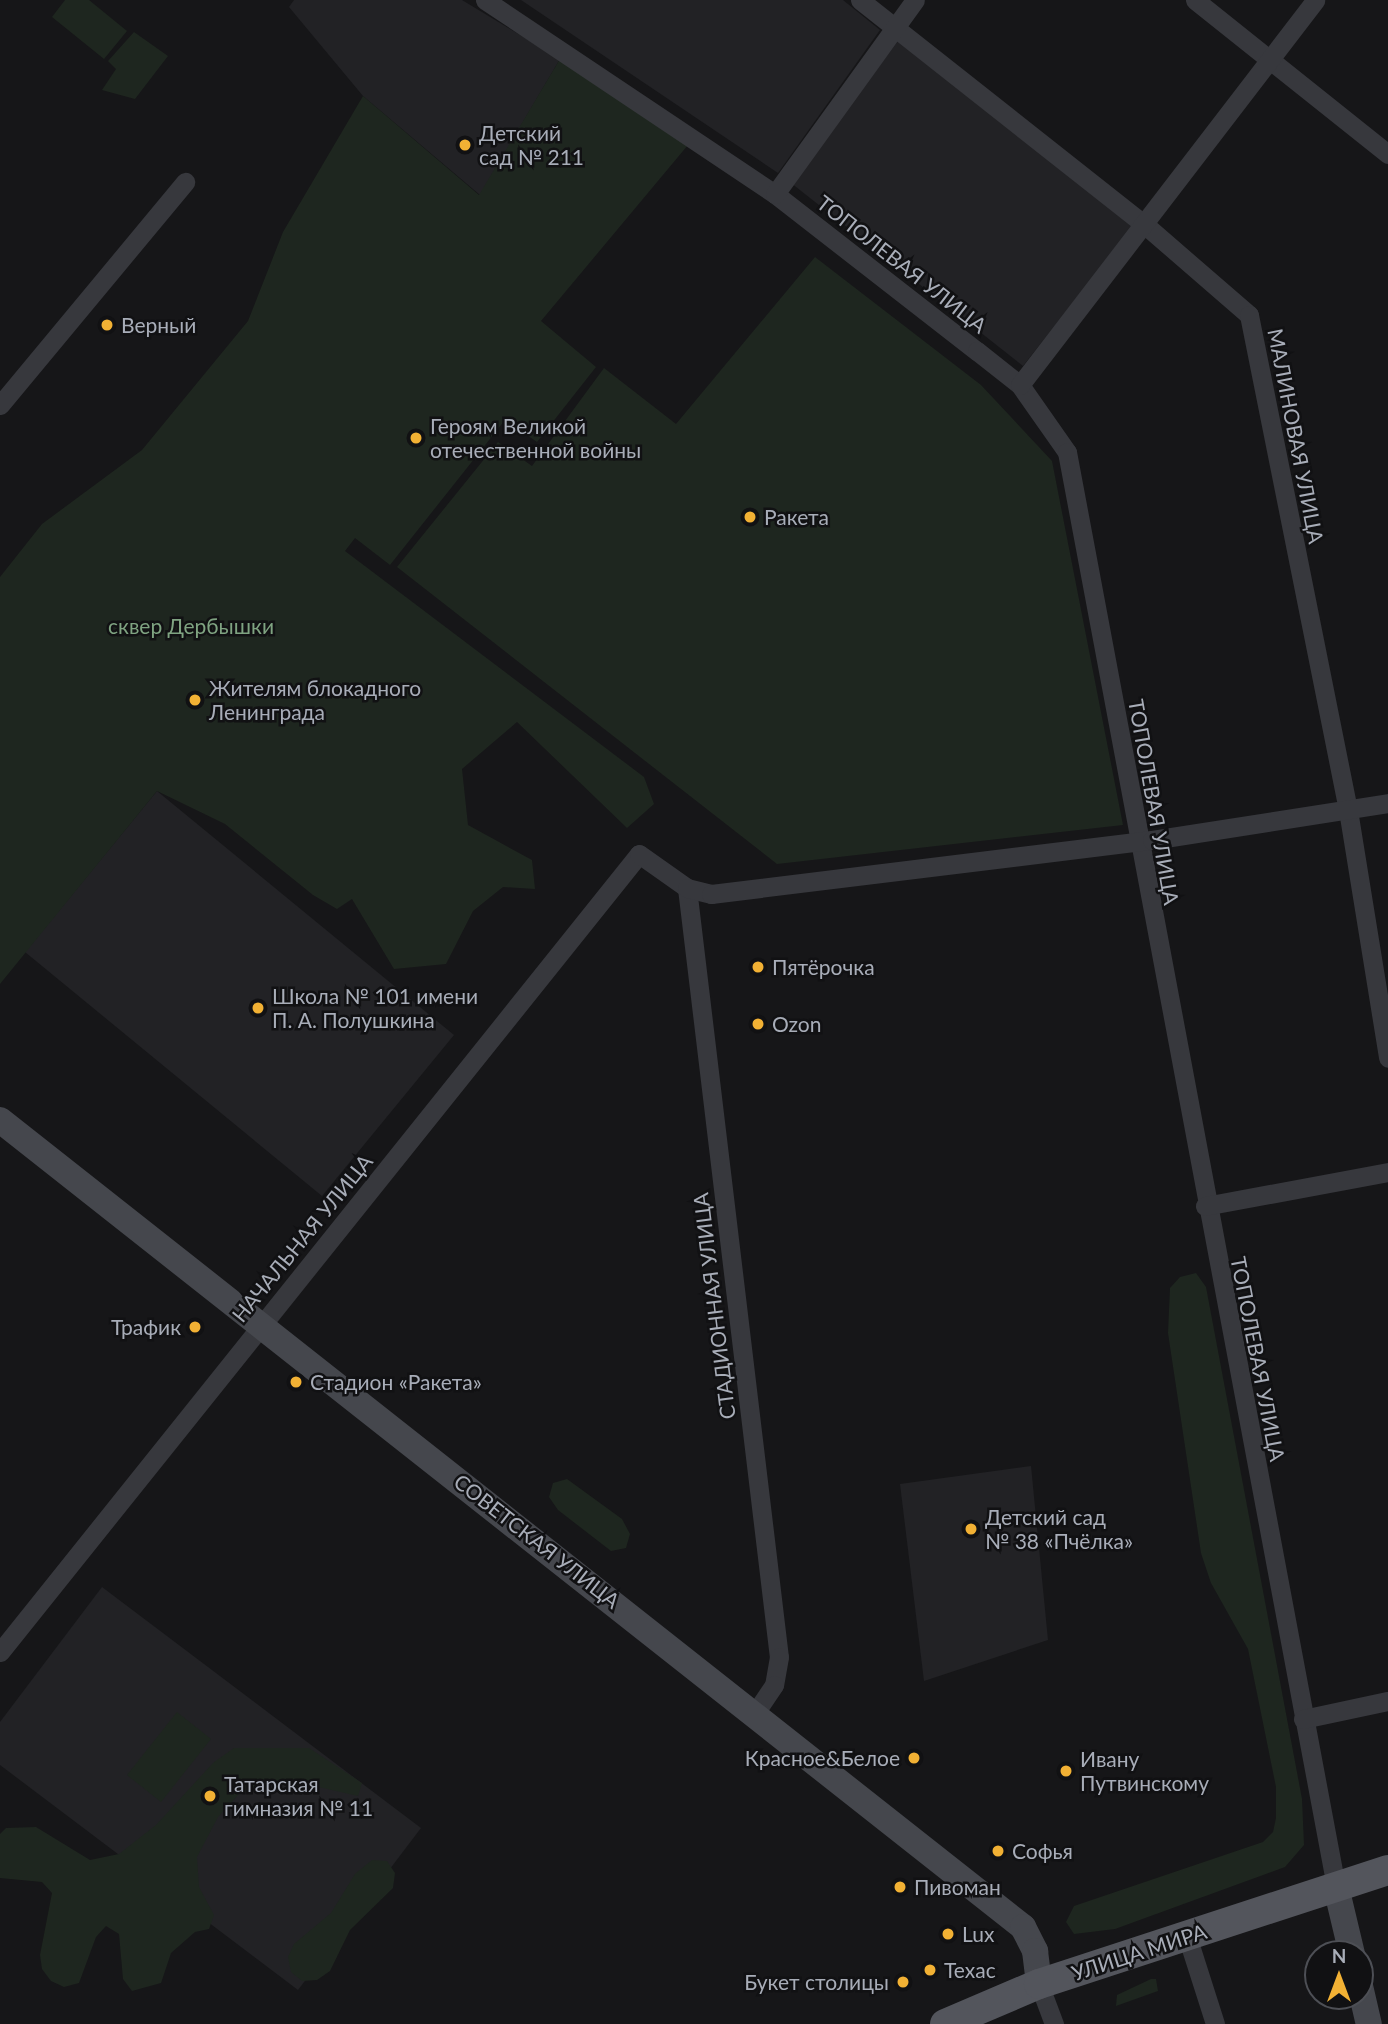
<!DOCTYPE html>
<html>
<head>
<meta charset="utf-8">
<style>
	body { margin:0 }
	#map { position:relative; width:1388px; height:2024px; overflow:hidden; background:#161618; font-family:Lato,sans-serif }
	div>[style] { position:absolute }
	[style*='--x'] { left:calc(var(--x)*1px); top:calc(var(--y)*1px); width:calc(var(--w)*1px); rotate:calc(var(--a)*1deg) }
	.built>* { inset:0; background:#222225 }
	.green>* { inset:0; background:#1e261f }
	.street>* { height:19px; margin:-9.5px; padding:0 9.5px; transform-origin:9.5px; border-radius:9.5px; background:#37383d }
	.secondary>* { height:26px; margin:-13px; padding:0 13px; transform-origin:13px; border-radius:13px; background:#45474d }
	.primary>* { height:30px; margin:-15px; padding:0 15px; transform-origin:15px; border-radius:15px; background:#53555c }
	.dots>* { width:19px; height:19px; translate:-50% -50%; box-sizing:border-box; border:4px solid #111113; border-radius:50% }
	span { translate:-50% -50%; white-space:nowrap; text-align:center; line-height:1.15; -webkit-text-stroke:5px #111113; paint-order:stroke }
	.poi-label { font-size:21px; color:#a8adb8 }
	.left { translate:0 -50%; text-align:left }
	.right { translate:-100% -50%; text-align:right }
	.street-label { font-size:21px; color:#a8adb8 }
	.park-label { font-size:21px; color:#7fa381 }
	.north { position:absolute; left:1304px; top:1940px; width:70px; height:70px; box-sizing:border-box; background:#111113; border:2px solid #4d4f55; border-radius:50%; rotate:0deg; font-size:19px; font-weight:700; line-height:28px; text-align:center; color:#a8adb8 }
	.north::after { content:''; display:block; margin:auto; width:24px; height:32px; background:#f2b134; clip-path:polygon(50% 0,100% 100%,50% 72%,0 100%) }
</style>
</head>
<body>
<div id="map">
	<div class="built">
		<i style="clip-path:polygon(294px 0,462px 0,560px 59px,480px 195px,363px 96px,289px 7px)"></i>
		<i style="clip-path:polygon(521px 0,843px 0,880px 30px,778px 173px)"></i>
		<i style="clip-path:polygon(898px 41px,1133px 226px,1023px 366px,791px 183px)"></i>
		<i style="clip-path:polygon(157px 791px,454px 1035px,322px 1196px,25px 952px)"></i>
		<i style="clip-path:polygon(1031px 1466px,1048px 1640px,924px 1681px,900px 1484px)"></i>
		<i style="clip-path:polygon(102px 1587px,421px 1828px,298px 1990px,0 1765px,0 1722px)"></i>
	</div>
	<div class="green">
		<i style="clip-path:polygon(65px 0,89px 0,127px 31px,104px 59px,52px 17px)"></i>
		<i style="clip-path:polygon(134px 32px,168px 56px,135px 99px,102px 90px,116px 69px,108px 61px)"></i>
		<i style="clip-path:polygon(560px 59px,688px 145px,541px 321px,596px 367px,537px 442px,505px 420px,390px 565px,355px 538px,345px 551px,644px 777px,654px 804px,627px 828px,517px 722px,462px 769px,468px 825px,532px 860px,535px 889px,503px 887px,473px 911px,446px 964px,394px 969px,352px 899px,337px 909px,313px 895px,225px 824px,157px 791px,0 984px,0 577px,42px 524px,142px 450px,248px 321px,283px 232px,363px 96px,479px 195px)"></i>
		<i style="clip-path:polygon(815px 257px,981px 385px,1052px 461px,1123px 825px,777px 864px,397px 567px,498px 442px,532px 466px,604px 368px,676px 424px)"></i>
		<i style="clip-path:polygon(1196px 1273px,1206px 1287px,1302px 1799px,1304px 1845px,1285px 1867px,1115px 1929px,1074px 1934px,1066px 1922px,1074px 1906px,1263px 1842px,1273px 1832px,1276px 1818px,1276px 1787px,1248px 1649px,1211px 1583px,1201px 1553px,1168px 1333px,1170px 1288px,1180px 1277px)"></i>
		<i style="clip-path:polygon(567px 1479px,622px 1519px,630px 1534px,626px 1548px,611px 1551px,558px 1510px,549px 1497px,553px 1483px)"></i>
		<i style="clip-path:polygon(177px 1712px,211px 1739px,161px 1802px,127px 1775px)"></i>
		<i style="clip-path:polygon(234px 1748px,309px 1748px,362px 1783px,358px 1796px,301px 1783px,271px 1783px,239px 1794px,218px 1817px,197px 1857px,199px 1887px,214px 1915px,209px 1929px,195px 1932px,171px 1953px,161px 1983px,132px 1991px,123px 1979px,119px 1934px,106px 1926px,96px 1937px,79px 1983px,64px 1987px,51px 1981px,42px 1969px,40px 1955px,52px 1893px,42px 1882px,0 1878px,0 1834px,6px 1828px,36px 1827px,90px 1860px,119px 1854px,156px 1825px,213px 1763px)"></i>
		<i style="clip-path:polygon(372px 1860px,387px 1861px,395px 1873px,393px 1888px,350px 1930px,330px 1971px,317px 1980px,302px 1981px,291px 1972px,288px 1957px,294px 1944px,331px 1913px,355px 1874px)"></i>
		<i style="clip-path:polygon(1151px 1979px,1156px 1979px,1158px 1991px,1116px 2006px,1117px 1995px)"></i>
	</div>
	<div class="street">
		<i style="--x:485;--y:0;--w:349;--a:33.8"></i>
		<i style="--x:775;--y:194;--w:256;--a:37.9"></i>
		<i style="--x:977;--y:351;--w:55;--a:38.3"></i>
		<i style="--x:1020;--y:385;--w:82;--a:55"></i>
		<i style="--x:1067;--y:452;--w:1460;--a:79.38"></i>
		<i style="--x:860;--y:0;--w:362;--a:38.3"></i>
		<i style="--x:1144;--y:224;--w:139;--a:40.9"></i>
		<i style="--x:1249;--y:315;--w:505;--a:78.69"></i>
		<i style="--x:1348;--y:810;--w:251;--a:80.8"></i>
		<i style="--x:1195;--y:0;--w:247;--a:38.6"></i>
		<i style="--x:775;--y:194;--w:239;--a:-54.2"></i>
		<i style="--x:1020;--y:385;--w:485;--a:-52.5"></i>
		<i style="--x:0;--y:405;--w:290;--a:-50.3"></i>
		<i style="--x:687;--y:888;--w:774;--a:83.18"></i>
		<i style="--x:779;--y:1657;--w:28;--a:100"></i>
		<i style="--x:774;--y:1685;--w:32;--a:124"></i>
		<i style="--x:1205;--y:1206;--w:186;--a:-10.5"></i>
		<i style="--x:0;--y:1652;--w:1022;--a:-51.31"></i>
		<i style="--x:639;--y:854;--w:59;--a:35.3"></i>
		<i style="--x:687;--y:888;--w:25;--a:14"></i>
		<i style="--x:711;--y:894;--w:444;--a:-7"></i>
		<i style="--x:1152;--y:840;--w:239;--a:-8.9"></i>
		<i style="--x:1303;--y:1719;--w:87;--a:-12"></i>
		<i style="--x:1187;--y:1936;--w:92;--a:72.3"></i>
		<i style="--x:1039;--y:1984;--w:43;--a:69.4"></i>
	</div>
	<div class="secondary">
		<i style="--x:0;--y:1120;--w:1303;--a:38.27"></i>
		<i style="--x:1023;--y:1927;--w:27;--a:63"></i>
		<i style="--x:1035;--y:1951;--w:33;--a:83"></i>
		<i style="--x:1336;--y:1887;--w:69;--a:76.6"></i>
		<i style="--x:1360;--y:1986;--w:39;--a:77"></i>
	</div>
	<div class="primary">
		<i style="--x:945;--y:2024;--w:102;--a:-23.1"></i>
		<i style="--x:1039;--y:1984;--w:367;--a:-18.1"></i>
	</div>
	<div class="dots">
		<i style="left:465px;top:145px;background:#f2b134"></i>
		<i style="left:107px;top:325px;background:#f2b134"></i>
		<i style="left:416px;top:438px;background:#f2b134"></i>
		<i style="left:750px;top:517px;background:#f2b134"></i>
		<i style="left:195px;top:700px;background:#f2b134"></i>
		<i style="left:758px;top:967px;background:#f2b134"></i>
		<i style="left:258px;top:1008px;background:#f2b134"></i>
		<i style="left:758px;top:1024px;background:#f2b134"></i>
		<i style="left:195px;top:1327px;background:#f2b134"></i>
		<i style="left:296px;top:1382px;background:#f2b134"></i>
		<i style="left:971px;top:1529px;background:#f2b134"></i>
		<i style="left:914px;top:1758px;background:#f2b134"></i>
		<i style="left:1066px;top:1771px;background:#f2b134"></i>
		<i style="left:210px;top:1796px;background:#f2b134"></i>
		<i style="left:998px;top:1851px;background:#f2b134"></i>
		<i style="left:900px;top:1887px;background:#f2b134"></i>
		<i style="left:948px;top:1934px;background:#f2b134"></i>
		<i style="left:930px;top:1970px;background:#f2b134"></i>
		<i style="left:903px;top:1982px;background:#f2b134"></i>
	</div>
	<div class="poi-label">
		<span class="left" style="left:479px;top:145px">Детский<br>сад № 211</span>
		<span class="left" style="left:121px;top:325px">Верный</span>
		<span class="left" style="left:430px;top:438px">Героям Великой<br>отечественной войны</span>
		<span class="left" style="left:764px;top:517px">Ракета</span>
		<span class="left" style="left:209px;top:700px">Жителям блокадного<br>Ленинграда</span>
		<span class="left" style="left:772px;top:967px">Пятёрочка</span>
		<span class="left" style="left:272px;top:1008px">Школа № 101 имени<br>П. А. Полушкина</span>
		<span class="left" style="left:772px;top:1024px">Ozon</span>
		<span class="right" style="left:181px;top:1327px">Трафик</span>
		<span class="left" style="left:310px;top:1382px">Стадион «Ракета»</span>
		<span class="left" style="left:985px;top:1529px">Детский сад<br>№ 38 «Пчёлка»</span>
		<span class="right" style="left:900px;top:1758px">Красное&amp;Белое</span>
		<span class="left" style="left:1080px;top:1771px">Ивану<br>Путвинскому</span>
		<span class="left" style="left:224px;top:1796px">Татарская<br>гимназия № 11</span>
		<span class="left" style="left:1012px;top:1851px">Софья</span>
		<span class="left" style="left:914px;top:1887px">Пивоман</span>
		<span class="left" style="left:962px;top:1934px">Lux</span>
		<span class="left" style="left:944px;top:1970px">Техас</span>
		<span class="right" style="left:889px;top:1982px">Букет столицы</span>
	</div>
	<div class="street-label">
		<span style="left:902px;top:264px;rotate:38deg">ТОПОЛЕВАЯ УЛИЦА</span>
		<span style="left:1296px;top:436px;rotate:79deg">МАЛИНОВАЯ УЛИЦА</span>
		<span style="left:1154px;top:802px;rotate:80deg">ТОПОЛЕВАЯ УЛИЦА</span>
		<span style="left:302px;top:1238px;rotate:-51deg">НАЧАЛЬНАЯ УЛИЦА</span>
		<span style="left:714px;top:1306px;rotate:-97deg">СТАДИОННАЯ УЛИЦА</span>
		<span style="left:1258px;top:1359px;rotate:79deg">ТОПОЛЕВАЯ УЛИЦА</span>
		<span style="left:537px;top:1541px;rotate:38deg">СОВЕТСКАЯ УЛИЦА</span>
		<span style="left:1139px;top:1952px;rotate:-18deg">УЛИЦА МИРА</span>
	</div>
	<div class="park-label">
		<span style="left:191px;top:626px">сквер Дербышки</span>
	</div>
	<div class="north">N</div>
</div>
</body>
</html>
